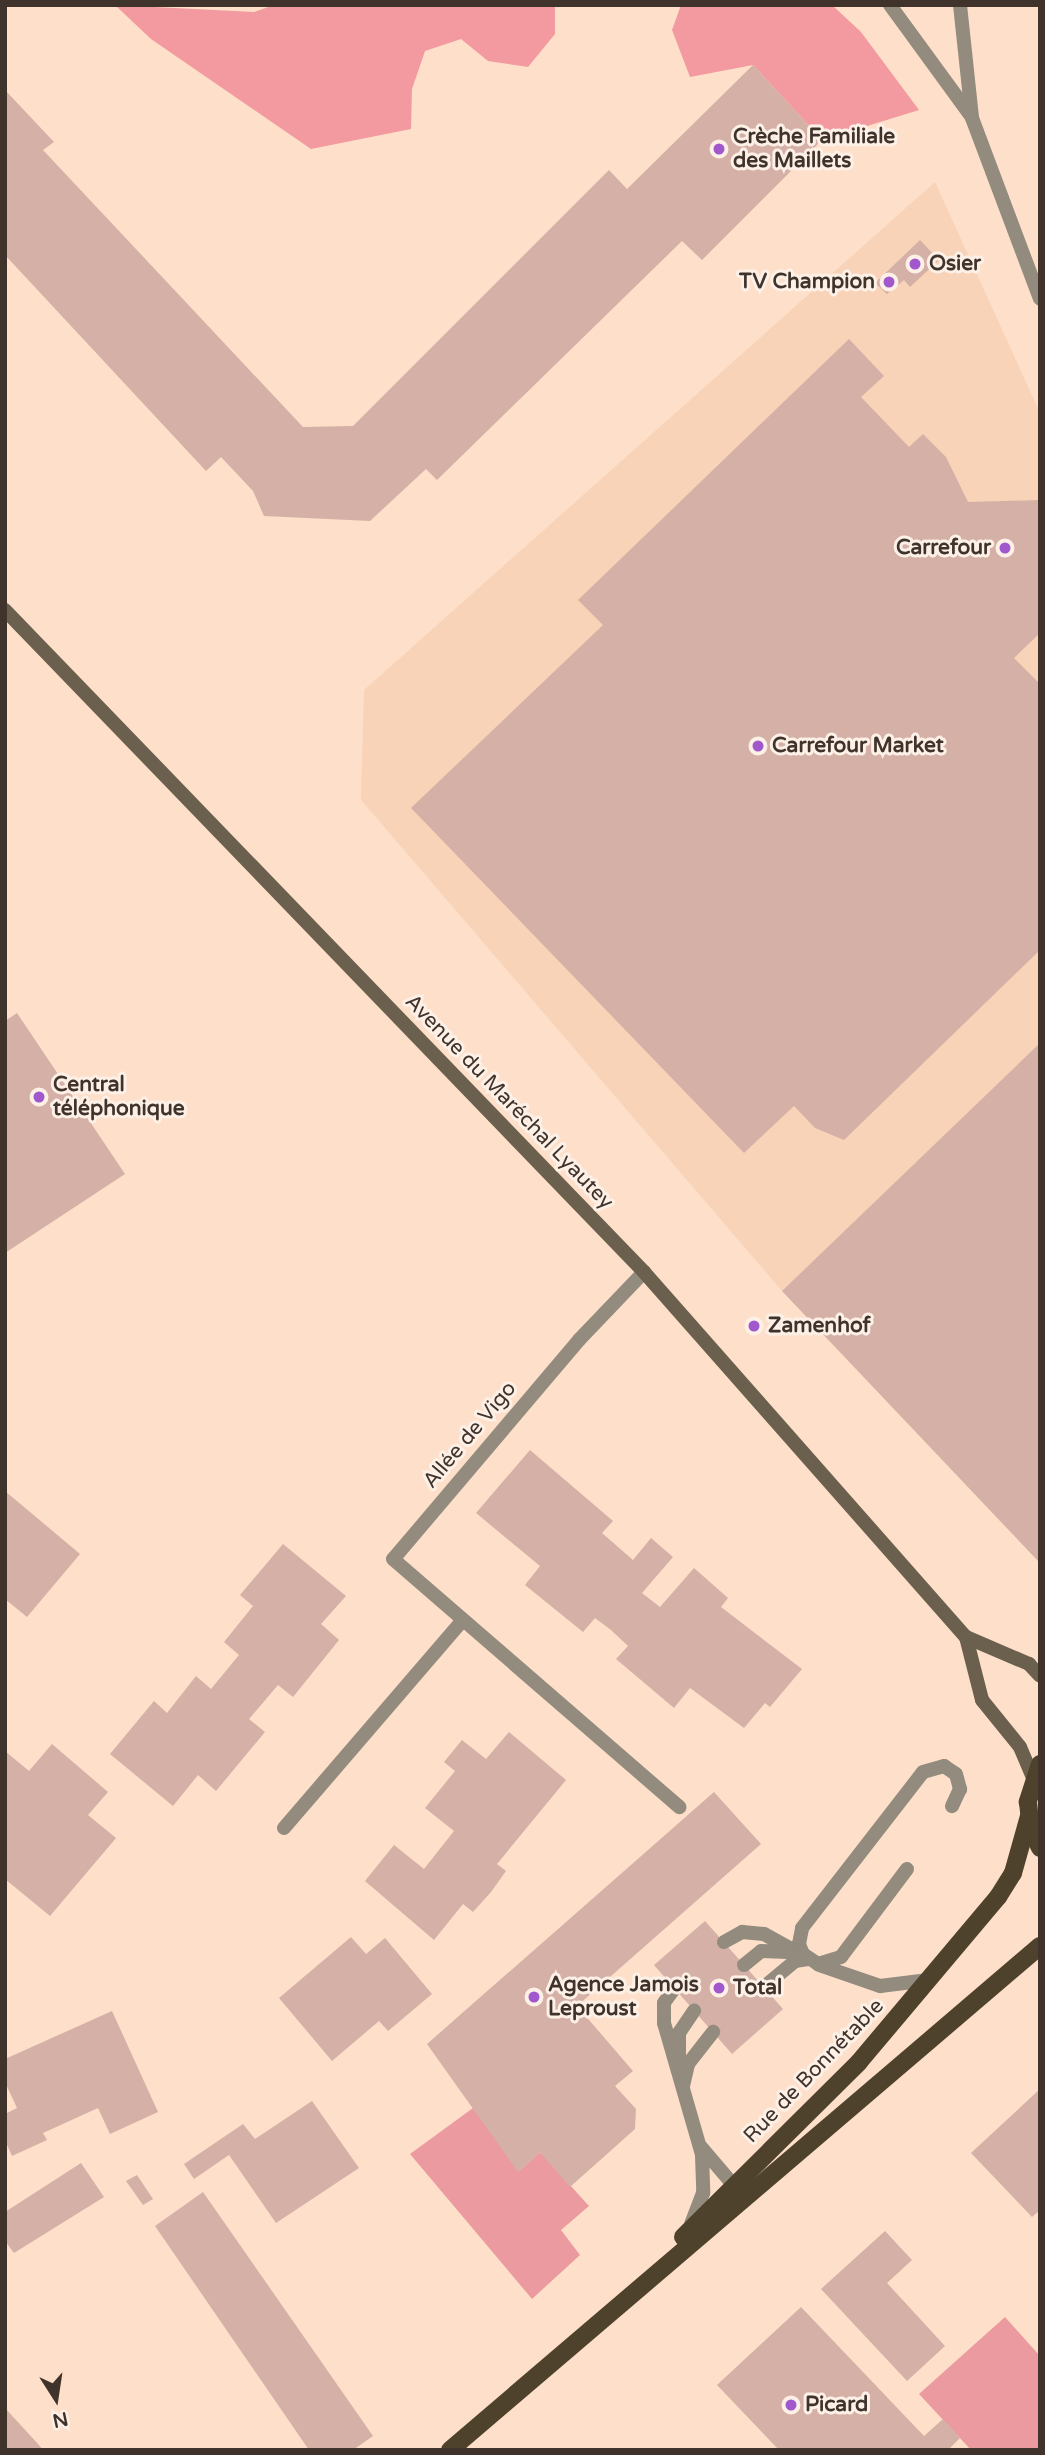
<!DOCTYPE html>
<html>
<head>
<meta charset="utf-8">
<style>
	body { margin:0 }
	#map { position:relative; width:1045px; height:2455px; overflow:hidden; background:#fedfc9; font-family:"Varela Round",sans-serif }
	div>[style] { position:absolute }
	[style*='--x'] { left:calc(var(--x)*1px); top:calc(var(--y)*1px); width:calc(var(--w)*1px); rotate:calc(var(--a)*1deg) }
	.built>* { inset:0; background:#f8d3b8 }
	.green>* { inset:0; background:#eb9ba0 }
	.forest>* { inset:0; background:#f29aa0 }
	.building>* { inset:0; background:#d5b0a6 }
	.lane>* { height:14px; margin:-7px; padding:0 7px; transform-origin:7px; border-radius:7px; background:#928b7e }
	.street>* { height:14px; margin:-7px; padding:0 7px; transform-origin:7px; border-radius:7px; background:#928b7e }
	.secondary>* { height:14px; margin:-7px; padding:0 7px; transform-origin:7px; border-radius:7px; background:#6b604e }
	.primary>* { height:18px; margin:-9px; padding:0 9px; transform-origin:9px; border-radius:9px; background:#4f422c }
	.dots>* { width:19px; height:19px; translate:-50% -50%; box-sizing:border-box; border:4px solid #fdf0e7; border-radius:50% }
	span { translate:-50% -50%; white-space:nowrap; text-align:center; line-height:1.15; -webkit-text-stroke:6px #fdf0e7; paint-order:stroke }
	.poi-label { font-size:21px; color:#3f332b; font-weight:700 }
	.left { translate:0 -50%; text-align:left }
	.right { translate:-100% -50%; text-align:right }
	.street-label { font-size:21px; color:#3f332b }
	.frame { position:absolute; inset:0; border:7px solid #3f332b; pointer-events:none }
	.north { position:absolute; left:21px; top:2364px; width:70px; height:70px; -webkit-text-stroke:5px #fdf0e7; paint-order:stroke; rotate:168deg; font-size:19px; font-weight:700; line-height:28px; text-align:center; color:#3f332b }
	.north::after { content:''; display:block; margin:auto; width:24px; height:32px; background:#3f332b; clip-path:polygon(50% 0,100% 100%,50% 72%,0 100%) }
</style>
</head>
<body>
<div id="map">
	<div class="built">
		<i style="clip-path:polygon(935px 182px,1040px 413px,1040px 1563px,782px 1291px,361px 800px,364px 690px)"></i>
	</div>
	<div class="green">
		<i style="clip-path:polygon(473px 2108px,519px 2171px,540px 2152px,589px 2206px,561px 2230px,580px 2255px,532px 2299px,410px 2154px)"></i>
		<i style="clip-path:polygon(1005px 2317px,1040px 2356px,1040px 2450px,971px 2450px,919px 2394px)"></i>
	</div>
	<div class="forest">
		<i style="clip-path:polygon(115px 5px,254px 12px,274px 5px,555px 5px,555px 34px,528px 67px,488px 61px,461px 39px,425px 51px,412px 89px,411px 129px,311px 149px,151px 39px)"></i>
		<i style="clip-path:polygon(681px 5px,832px 5px,861px 32px,919px 110px,822px 140px,753px 65px,690px 77px,672px 30px)"></i>
	</div>
	<div class="building">
		<i style="clip-path:polygon(753px 65px,822px 140px,702px 260px,682px 241px,437px 480px,426px 469px,370px 521px,264px 516px,253px 491px,221px 457px,206px 471px,5px 255px,5px 90px,54px 142px,43px 150px,303px 427px,353px 426px,609px 170px,627px 189px)"></i>
		<i style="clip-path:polygon(920px 240px,939px 260px,910px 287px,904px 280px,887px 294px,875px 283px)"></i>
		<i style="clip-path:polygon(849px 339px,884px 376px,861px 397px,909px 447px,923px 434px,946px 457px,968px 502px,1040px 500px,1040px 633px,1014px 658px,1040px 684px,1040px 950px,844px 1140px,815px 1128px,794px 1106px,744px 1153px,411px 808px,603px 625px,578px 600px)"></i>
		<i style="clip-path:polygon(17px 1013px,125px 1174px,5px 1253px,5px 1021px)"></i>
		<i style="clip-path:polygon(1040px 1043px,1040px 1563px,782px 1291px)"></i>
		<i style="clip-path:polygon(530px 1450px,613px 1521px,602px 1533px,633px 1560px,651px 1538px,673px 1557px,642px 1593px,660px 1607px,694px 1568px,728px 1598px,721px 1607px,802px 1669px,770px 1707px,765px 1703px,744px 1728px,690px 1688px,674px 1708px,616px 1659px,628px 1646px,611px 1630px,595px 1618px,583px 1632px,525px 1585px,540px 1566px,476px 1513px)"></i>
		<i style="clip-path:polygon(5px 1491px,80px 1554px,27px 1617px,5px 1599px)"></i>
		<i style="clip-path:polygon(283px 1544px,346px 1596px,321px 1624px,339px 1640px,293px 1697px,278px 1685px,249px 1719px,265px 1732px,216px 1791px,198px 1775px,173px 1806px,110px 1754px,154px 1701px,167px 1713px,196px 1676px,211px 1689px,239px 1655px,224px 1642px,253px 1606px,240px 1595px)"></i>
		<i style="clip-path:polygon(509px 1732px,566px 1780px,497px 1864px,506px 1871px,491px 1892px,473px 1912px,463px 1904px,434px 1940px,365px 1881px,394px 1845px,424px 1869px,454px 1831px,425px 1808px,455px 1771px,444px 1762px,462px 1740px,486px 1759px)"></i>
		<i style="clip-path:polygon(52px 1744px,108px 1792px,88px 1815px,116px 1838px,50px 1916px,5px 1879px,5px 1751px,29px 1771px)"></i>
		<i style="clip-path:polygon(714px 1792px,761px 1844px,577px 2006px,633px 2071px,615px 2086px,636px 2109px,635px 2129px,570px 2187px,540px 2152px,518px 2172px,427px 2044px)"></i>
		<i style="clip-path:polygon(705px 1921px,783px 2009px,732px 2054px,654px 1965px)"></i>
		<i style="clip-path:polygon(351px 1937px,366px 1954px,385px 1938px,432px 1994px,388px 2031px,379px 2021px,332px 2061px,279px 1998px)"></i>
		<i style="clip-path:polygon(112px 2011px,158px 2112px,110px 2134px,98px 2108px,43px 2133px,47px 2140px,12px 2156px,5px 2140px,5px 2114px,17px 2108px,5px 2082px,5px 2059px)"></i>
		<i style="clip-path:polygon(1040px 2089px,1040px 2210px,1032px 2217px,971px 2153px)"></i>
		<i style="clip-path:polygon(312px 2101px,359px 2168px,276px 2223px,229px 2155px,194px 2179px,184px 2164px,243px 2124px,255px 2139px)"></i>
		<i style="clip-path:polygon(81px 2163px,104px 2197px,14px 2253px,5px 2241px,5px 2212px)"></i>
		<i style="clip-path:polygon(137px 2175px,153px 2199px,143px 2205px,126px 2181px)"></i>
		<i style="clip-path:polygon(203px 2192px,373px 2436px,353px 2450px,309px 2450px,155px 2226px)"></i>
		<i style="clip-path:polygon(885px 2231px,912px 2260px,887px 2283px,945px 2346px,907px 2381px,821px 2289px)"></i>
		<i style="clip-path:polygon(801px 2307px,924px 2436px,943px 2419px,960px 2438px,948px 2450px,779px 2450px,717px 2385px)"></i>
		<i style="clip-path:polygon(5px 2408px,38px 2444px,43px 2450px,5px 2450px)"></i>
	</div>
	<div class="lane">
		<i style="--x:907;--y:1869;--w:110;--a:126.9"></i>
		<i style="--x:841;--y:1957;--w:24;--a:163"></i>
		<i style="--x:818;--y:1964;--w:18;--a:-146"></i>
		<i style="--x:803;--y:1954;--w:11;--a:-112"></i>
		<i style="--x:799;--y:1944;--w:16;--a:-79"></i>
		<i style="--x:802;--y:1928;--w:197;--a:-52.2"></i>
		<i style="--x:923;--y:1772;--w:22;--a:-16"></i>
		<i style="--x:944;--y:1766;--w:14;--a:34"></i>
		<i style="--x:956;--y:1774;--w:16;--a:75"></i>
		<i style="--x:960;--y:1789;--w:19;--a:115"></i>
		<i style="--x:724;--y:1942;--w:21;--a:-29"></i>
		<i style="--x:742;--y:1932;--w:22;--a:5"></i>
		<i style="--x:764;--y:1934;--w:46;--a:28.8"></i>
		<i style="--x:744;--y:1965;--w:22;--a:-39"></i>
		<i style="--x:761;--y:1951;--w:33;--a:2"></i>
		<i style="--x:819;--y:1965;--w:65;--a:19"></i>
		<i style="--x:880;--y:1986;--w:49;--a:-7"></i>
		<i style="--x:764;--y:1987;--w:40;--a:-40"></i>
		<i style="--x:795;--y:1961;--w:13;--a:-9"></i>
		<i style="--x:674;--y:1989;--w:17;--a:126"></i>
		<i style="--x:664;--y:2003;--w:20;--a:90"></i>
		<i style="--x:664;--y:2023;--w:137;--a:73.9"></i>
		<i style="--x:702;--y:2155;--w:38;--a:88"></i>
		<i style="--x:703;--y:2193;--w:33;--a:111"></i>
		<i style="--x:679;--y:2062;--w:29;--a:-90"></i>
		<i style="--x:679;--y:2033;--w:27;--a:-56"></i>
		<i style="--x:683;--y:2086;--w:23;--a:-77"></i>
		<i style="--x:688;--y:2064;--w:41;--a:-52"></i>
		<i style="--x:701;--y:2147;--w:45;--a:49.5"></i>
		<i style="--x:730;--y:2181;--w:16;--a:18"></i>
	</div>
	<div class="street">
		<i style="--x:890;--y:5;--w:137;--a:53.9"></i>
		<i style="--x:960;--y:5;--w:114;--a:83.9"></i>
		<i style="--x:972;--y:118;--w:193;--a:69.4"></i>
		<i style="--x:644;--y:1272;--w:94;--a:133.7"></i>
		<i style="--x:579;--y:1340;--w:287;--a:130.3"></i>
		<i style="--x:393;--y:1559;--w:379;--a:40.9"></i>
		<i style="--x:284;--y:1828;--w:274;--a:-49.3"></i>
	</div>
	<div class="secondary">
		<i style="--x:5;--y:610;--w:920;--a:46.01"></i>
		<i style="--x:644;--y:1272;--w:487;--a:48.6"></i>
		<i style="--x:966;--y:1637;--w:69;--a:23.2"></i>
		<i style="--x:1029;--y:1664;--w:16;--a:47"></i>
		<i style="--x:966;--y:1637;--w:65;--a:75.7"></i>
		<i style="--x:982;--y:1700;--w:60;--a:51"></i>
		<i style="--x:1020;--y:1747;--w:34;--a:67"></i>
	</div>
	<div class="primary">
		<i style="--x:1040;--y:1764;--w:40;--a:108"></i>
		<i style="--x:1028;--y:1802;--w:28;--a:84"></i>
		<i style="--x:1031;--y:1830;--w:20;--a:63"></i>
		<i style="--x:683;--y:2237;--w:248;--a:-44.8"></i>
		<i style="--x:859;--y:2062;--w:216;--a:-49.9"></i>
		<i style="--x:998;--y:1897;--w:28;--a:-58"></i>
		<i style="--x:1013;--y:1873;--w:59;--a:-74.3"></i>
		<i style="--x:450;--y:2450;--w:776;--a:-40.51"></i>
	</div>
	<div class="dots">
		<i style="left:719px;top:149px;background:#a158cc"></i>
		<i style="left:915px;top:264px;background:#a158cc"></i>
		<i style="left:889px;top:282px;background:#a158cc"></i>
		<i style="left:1005px;top:548px;background:#a158cc"></i>
		<i style="left:758px;top:746px;background:#a158cc"></i>
		<i style="left:39px;top:1097px;background:#a158cc"></i>
		<i style="left:754px;top:1326px;background:#a158cc"></i>
		<i style="left:719px;top:1988px;background:#a158cc"></i>
		<i style="left:534px;top:1997px;background:#a158cc"></i>
		<i style="left:791px;top:2405px;background:#a158cc"></i>
	</div>
	<div class="poi-label">
		<span class="left" style="left:733px;top:149px">Crèche Familiale<br>des Maillets</span>
		<span class="left" style="left:929px;top:264px">Osier</span>
		<span class="right" style="left:875px;top:282px">TV Champion</span>
		<span class="right" style="left:991px;top:548px">Carrefour</span>
		<span class="left" style="left:772px;top:746px">Carrefour Market</span>
		<span class="left" style="left:53px;top:1097px">Central<br>téléphonique</span>
		<span class="left" style="left:768px;top:1326px">Zamenhof</span>
		<span class="left" style="left:548px;top:1997px">Agence Jamois<br>Leproust</span>
		<span class="left" style="left:733px;top:1988px">Total</span>
		<span class="left" style="left:805px;top:2405px">Picard</span>
	</div>
	<div class="street-label">
		<span style="left:509px;top:1102px;rotate:46deg">Avenue du Maréchal Lyautey</span>
		<span style="left:470px;top:1435px;rotate:-50deg">Allée de Vigo</span>
		<span style="left:814px;top:2071px;rotate:-46deg">Rue de Bonnétable</span>
	</div>
	<div class="frame"></div>
	<div class="north">N</div>
</div>
</body>
</html>
